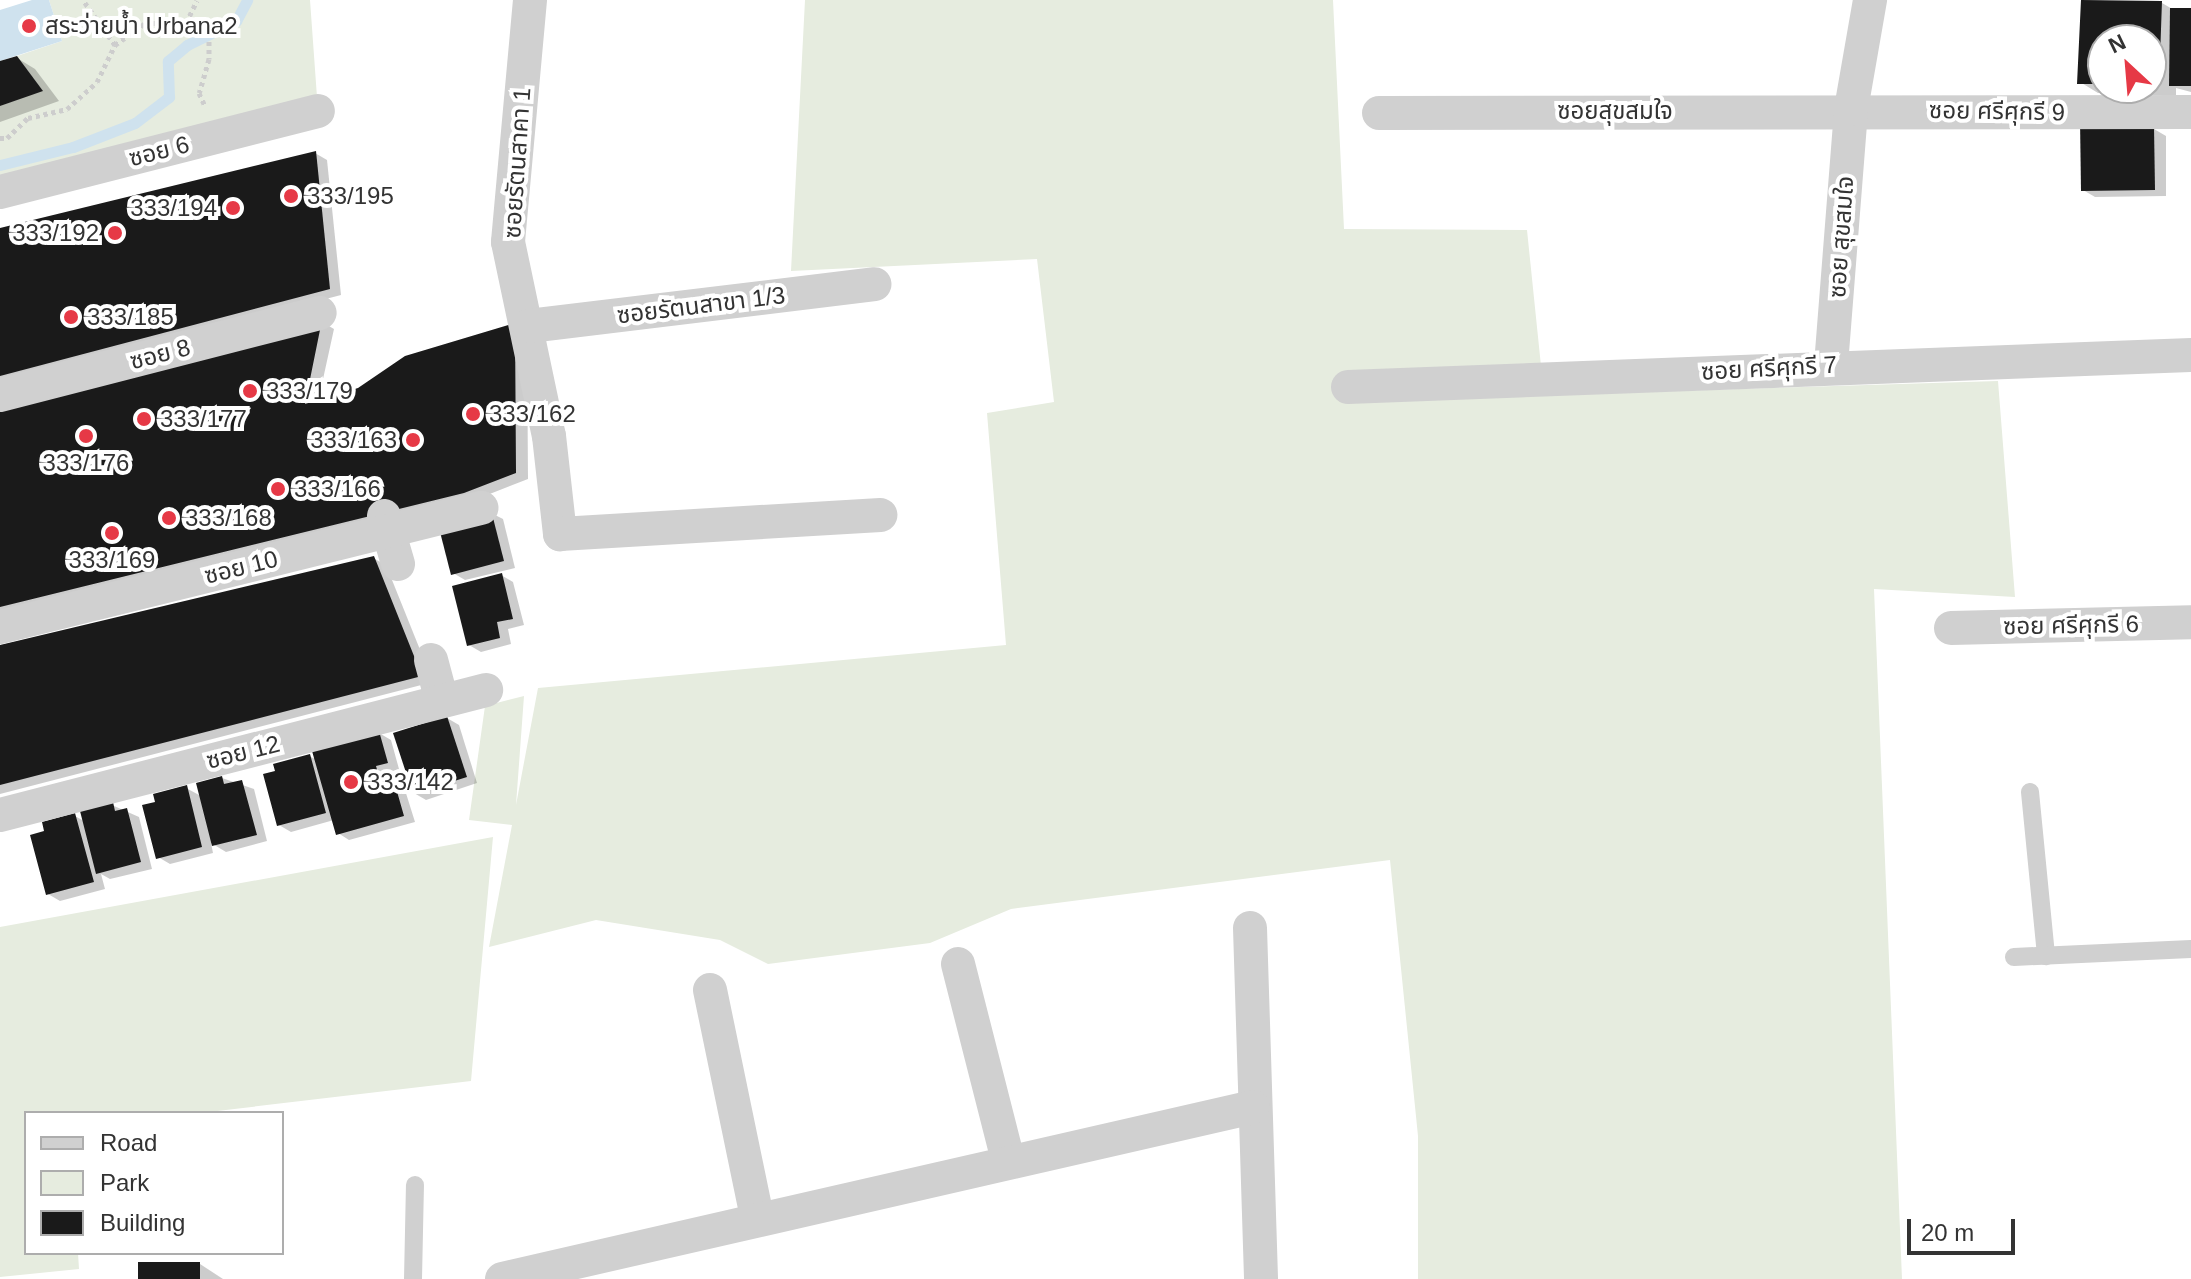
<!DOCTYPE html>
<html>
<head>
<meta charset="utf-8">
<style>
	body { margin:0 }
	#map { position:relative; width:2191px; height:1279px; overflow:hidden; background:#fff; font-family:Helvetica,"Noto Sans Thai",sans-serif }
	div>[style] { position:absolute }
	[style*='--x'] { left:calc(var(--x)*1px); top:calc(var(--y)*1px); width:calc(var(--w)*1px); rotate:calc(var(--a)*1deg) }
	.green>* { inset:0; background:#e6ecdf }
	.water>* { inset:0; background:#cfe2ee }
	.shadow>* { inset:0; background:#0003 }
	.stream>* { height:11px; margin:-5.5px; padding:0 5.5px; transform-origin:5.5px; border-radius:5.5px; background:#cfe2ee }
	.building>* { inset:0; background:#1a1a1a }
	.path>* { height:5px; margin-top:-2.5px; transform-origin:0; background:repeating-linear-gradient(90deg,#cdcdcd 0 4px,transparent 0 8px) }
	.service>* { height:18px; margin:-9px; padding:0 9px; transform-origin:9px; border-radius:9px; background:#d0d0d0 }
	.minor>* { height:34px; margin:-17px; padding:0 17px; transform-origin:17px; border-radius:17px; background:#d0d0d0 }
	.dots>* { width:22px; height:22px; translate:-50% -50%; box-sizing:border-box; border:4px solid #fff; border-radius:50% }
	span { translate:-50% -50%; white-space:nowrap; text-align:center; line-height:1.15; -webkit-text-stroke:8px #fff; paint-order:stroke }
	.poi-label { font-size:24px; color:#333 }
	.left { translate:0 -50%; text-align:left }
	.right { translate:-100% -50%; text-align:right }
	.street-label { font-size:24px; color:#333 }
	.legend { position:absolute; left:24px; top:1111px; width:260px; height:144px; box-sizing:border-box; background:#fff; border:2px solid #adadad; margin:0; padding:10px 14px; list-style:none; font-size:24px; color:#333 }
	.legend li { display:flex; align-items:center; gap:16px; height:40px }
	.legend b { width:40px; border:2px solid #adadad }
	.north { position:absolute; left:2087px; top:24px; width:80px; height:80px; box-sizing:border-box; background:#fff; border:2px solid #adadad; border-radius:50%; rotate:334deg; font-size:22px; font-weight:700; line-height:32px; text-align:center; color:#333 }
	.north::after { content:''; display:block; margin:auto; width:28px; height:36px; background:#e63946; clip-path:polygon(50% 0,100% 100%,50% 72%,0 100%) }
	.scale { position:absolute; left:1907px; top:1219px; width:108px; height:36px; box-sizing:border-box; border:4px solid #333; border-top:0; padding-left:10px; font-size:24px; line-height:28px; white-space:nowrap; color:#333; -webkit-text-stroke:6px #fff; paint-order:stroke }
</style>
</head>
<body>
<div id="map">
	<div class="green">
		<i style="clip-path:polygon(49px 0,310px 0,318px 111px,0 192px,0 106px,42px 90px,17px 56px,62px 41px)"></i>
		<i style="clip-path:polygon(805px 0,1333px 0,1344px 229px,1527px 230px,1544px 395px,1998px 381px,2015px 597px,1874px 589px,1902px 1279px,1418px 1279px,1418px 1136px,1390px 860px,1011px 909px,930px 943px,768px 964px,720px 940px,596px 920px,489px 947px,512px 825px,469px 820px,485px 706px,524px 696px,516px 805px,538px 688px,1006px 645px,987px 413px,1054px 402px,1037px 259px,791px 271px)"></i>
		<i style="clip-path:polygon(493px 837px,471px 1081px,200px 1113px,26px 1113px,26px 1253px,78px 1253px,79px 1269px,0 1277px,0 927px)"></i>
	</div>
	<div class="water">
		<i style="clip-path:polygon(32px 0,49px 0,62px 41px,0 61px,0 10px)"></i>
	</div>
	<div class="shadow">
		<i style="clip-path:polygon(evenodd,2083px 0,2162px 3px,2174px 10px,2191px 10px,2191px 92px,2176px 88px,2176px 96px,2098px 93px,2080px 82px,2083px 0,2103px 40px,2151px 40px,2151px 88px,2103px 88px,2103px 40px)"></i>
		<i style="clip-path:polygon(17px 58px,35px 69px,59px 101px,0 122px,0 64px)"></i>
		<i style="clip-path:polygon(2154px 129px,2166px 136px,2166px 196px,2095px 197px,2083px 190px)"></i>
		<i style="clip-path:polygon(315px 153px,327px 160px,341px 295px,0 384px,0 232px)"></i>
		<i style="clip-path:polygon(322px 322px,334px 329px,318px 402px,527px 331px,528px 479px,477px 499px,0 616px,0 405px)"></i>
		<i style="clip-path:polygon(491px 513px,503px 519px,515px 568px,465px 580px,453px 573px)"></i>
		<i style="clip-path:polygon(373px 558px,386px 565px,433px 682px,0 794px,0 647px)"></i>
		<i style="clip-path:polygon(501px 575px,513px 582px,524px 625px,508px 629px,511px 644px,481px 652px,469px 645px)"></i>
		<i style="clip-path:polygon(447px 718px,459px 725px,477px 783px,426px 800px,414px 793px)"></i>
		<i style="clip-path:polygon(379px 733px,391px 740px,399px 769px,387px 773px,391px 784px,405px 790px,415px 822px,349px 840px,338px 833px,334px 820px,291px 832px,279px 825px,309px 756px,317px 760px)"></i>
		<i style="clip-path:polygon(222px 778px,254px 789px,267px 841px,226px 852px,211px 843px,213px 853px,170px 864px,158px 857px,158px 804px,186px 788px,201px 796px)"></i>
		<i style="clip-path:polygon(112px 805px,139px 817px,152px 869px,110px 879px,101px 874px,105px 889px,60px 901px,48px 894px,47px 833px,75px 816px,84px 821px)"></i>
		<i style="clip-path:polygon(200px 1264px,223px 1279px,140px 1279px)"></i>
	</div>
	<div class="stream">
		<i style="--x:0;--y:165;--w:75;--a:-13.9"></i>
		<i style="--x:73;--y:147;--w:66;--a:-21.2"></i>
		<i style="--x:135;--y:123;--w:43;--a:-37.4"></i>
		<i style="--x:169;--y:97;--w:36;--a:-92"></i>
		<i style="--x:168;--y:61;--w:25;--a:-40"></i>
		<i style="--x:187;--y:45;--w:55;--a:-26.1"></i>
		<i style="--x:236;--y:21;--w:24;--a:-62"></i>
	</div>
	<div class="building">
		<i style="clip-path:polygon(2081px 0,2162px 1px,2159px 86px,2151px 86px,2151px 40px,2103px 40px,2103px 84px,2077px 84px)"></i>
		<i style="clip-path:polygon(2170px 8px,2191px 8px,2191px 86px,2169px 86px)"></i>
		<i style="clip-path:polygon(17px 56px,43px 91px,0 106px,0 61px)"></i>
		<i style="clip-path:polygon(2080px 119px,2154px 127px,2155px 190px,2081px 191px)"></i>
		<i style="clip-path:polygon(316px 151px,330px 289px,0 376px,0 228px)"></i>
		<i style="clip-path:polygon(322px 320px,305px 404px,358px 388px,405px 356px,515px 323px,516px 473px,464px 493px,0 607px,0 403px)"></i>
		<i style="clip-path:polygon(491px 510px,504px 561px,451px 575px,438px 524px)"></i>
		<i style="clip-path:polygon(374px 556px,422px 676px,0 785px,0 645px)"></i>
		<i style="clip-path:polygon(502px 573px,513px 619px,497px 622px,500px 638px,467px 646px,452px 586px)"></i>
		<i style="clip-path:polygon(447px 716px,467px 777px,413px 794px,393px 733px)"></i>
		<i style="clip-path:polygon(379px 731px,388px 763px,376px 766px,381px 784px,394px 781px,404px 816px,336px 835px,312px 751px)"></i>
		<i style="clip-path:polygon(310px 754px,326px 813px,277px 826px,263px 774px,275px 771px,273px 764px)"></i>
		<i style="clip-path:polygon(222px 776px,224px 784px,242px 780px,257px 835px,212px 846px,196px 783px)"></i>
		<i style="clip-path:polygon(187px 785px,202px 847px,156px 859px,142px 805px,155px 802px,153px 794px)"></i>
		<i style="clip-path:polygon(113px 802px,115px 811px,127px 808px,141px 862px,96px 874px,80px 811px)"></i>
		<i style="clip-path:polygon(75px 813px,94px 882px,46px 895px,30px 835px,44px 831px,42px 822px)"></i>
		<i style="clip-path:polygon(138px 1262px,200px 1262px,200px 1279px,138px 1279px)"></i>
	</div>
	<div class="path">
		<i style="--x:186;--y:23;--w:25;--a:26"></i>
		<i style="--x:209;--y:34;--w:25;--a:90"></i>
		<i style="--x:209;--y:59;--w:35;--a:106"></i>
		<i style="--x:199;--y:93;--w:14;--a:65"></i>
		<i style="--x:115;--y:45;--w:37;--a:-36"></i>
		<i style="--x:145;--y:23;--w:41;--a:0"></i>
		<i style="--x:186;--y:23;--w:25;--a:-64"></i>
		<i style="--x:0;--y:138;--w:7;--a:0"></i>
		<i style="--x:7;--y:138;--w:29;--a:-44"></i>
		<i style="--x:28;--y:118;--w:40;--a:-13"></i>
		<i style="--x:67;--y:109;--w:40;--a:-42"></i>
		<i style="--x:97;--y:82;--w:41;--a:-64.1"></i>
		<i style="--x:115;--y:45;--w:55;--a:-125.4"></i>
	</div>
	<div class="service">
		<i style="--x:2030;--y:792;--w:165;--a:84.4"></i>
		<i style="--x:2014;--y:957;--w:177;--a:-2.6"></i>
		<i style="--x:413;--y:1279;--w:94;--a:-88.8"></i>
	</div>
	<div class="minor">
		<i style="--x:530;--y:0;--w:243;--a:95.2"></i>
		<i style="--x:508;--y:242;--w:198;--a:78.1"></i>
		<i style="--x:549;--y:436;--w:99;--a:83.6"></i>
		<i style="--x:560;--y:534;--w:321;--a:-3.4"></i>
		<i style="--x:1379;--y:113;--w:812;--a:-0.07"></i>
		<i style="--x:0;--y:192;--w:328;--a:-14.3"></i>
		<i style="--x:529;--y:326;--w:348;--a:-6.9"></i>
		<i style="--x:1831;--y:365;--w:257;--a:-85.5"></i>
		<i style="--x:1851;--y:109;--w:111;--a:-80.1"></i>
		<i style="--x:1348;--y:387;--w:844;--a:-2.17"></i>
		<i style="--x:0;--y:395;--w:330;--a:-14.4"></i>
		<i style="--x:384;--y:516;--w:50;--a:73.7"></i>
		<i style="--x:0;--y:627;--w:496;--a:-13.9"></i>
		<i style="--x:1951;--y:628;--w:240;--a:-1.4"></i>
		<i style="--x:431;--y:660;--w:42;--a:75"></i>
		<i style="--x:0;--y:815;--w:502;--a:-14.42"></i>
		<i style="--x:1250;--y:928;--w:351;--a:88.2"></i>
		<i style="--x:958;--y:964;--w:202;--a:75.7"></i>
		<i style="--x:710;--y:990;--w:232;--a:78.3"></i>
		<i style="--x:502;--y:1279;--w:770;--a:-12.9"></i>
	</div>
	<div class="dots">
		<i style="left:29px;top:26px;background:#e63946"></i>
		<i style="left:291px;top:196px;background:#e63946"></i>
		<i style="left:233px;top:208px;background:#e63946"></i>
		<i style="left:115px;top:233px;background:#e63946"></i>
		<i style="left:71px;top:317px;background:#e63946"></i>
		<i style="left:250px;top:391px;background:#e63946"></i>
		<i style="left:473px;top:414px;background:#e63946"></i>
		<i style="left:144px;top:419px;background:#e63946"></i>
		<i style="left:86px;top:436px;background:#e63946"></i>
		<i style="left:413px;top:440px;background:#e63946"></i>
		<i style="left:278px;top:489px;background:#e63946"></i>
		<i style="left:169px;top:518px;background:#e63946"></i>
		<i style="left:112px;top:533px;background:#e63946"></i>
		<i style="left:351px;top:782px;background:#e63946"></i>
	</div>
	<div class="poi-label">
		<span class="left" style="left:45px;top:26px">สระว่ายน้ำ Urbana2</span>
		<span class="left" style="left:307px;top:196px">333/195</span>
		<span class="right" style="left:217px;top:208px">333/194</span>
		<span class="right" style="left:99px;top:233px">333/192</span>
		<span class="left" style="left:87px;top:317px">333/185</span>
		<span class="left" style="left:266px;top:391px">333/179</span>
		<span class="left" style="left:489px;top:414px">333/162</span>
		<span class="left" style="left:160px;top:419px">333/177</span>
		<span class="right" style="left:397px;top:440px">333/163</span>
		<span style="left:86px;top:463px">333/176</span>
		<span class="left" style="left:294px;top:489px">333/166</span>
		<span class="left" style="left:185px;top:518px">333/168</span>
		<span style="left:112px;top:560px">333/169</span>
		<span class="left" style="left:367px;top:782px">333/142</span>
	</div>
	<div class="street-label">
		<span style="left:1615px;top:111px">ซอยสุขสมใจ</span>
		<span style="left:1997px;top:111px;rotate:1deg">ซอย ศรีศุกรี 9</span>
		<span style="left:159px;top:151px;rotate:-14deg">ซอย 6</span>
		<span style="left:517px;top:163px;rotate:-86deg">ซอยรัตนสาคา 1</span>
		<span style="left:1841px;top:237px;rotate:-86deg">ซอย สุขสมใจ</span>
		<span style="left:701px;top:305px;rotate:-7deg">ซอยรัตนสาขา 1/3</span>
		<span style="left:160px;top:354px;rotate:-14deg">ซอย 8</span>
		<span style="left:1769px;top:368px;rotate:-3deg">ซอย ศรีศุกรี 7</span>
		<span style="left:241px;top:567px;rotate:-14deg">ซอย 10</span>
		<span style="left:2071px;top:625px;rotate:-1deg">ซอย ศรีศุกรี 6</span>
		<span style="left:243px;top:752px;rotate:-14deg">ซอย 12</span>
	</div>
	<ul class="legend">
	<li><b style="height:10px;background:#d0d0d0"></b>Road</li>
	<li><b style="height:22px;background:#e6ecdf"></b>Park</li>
	<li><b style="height:22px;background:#1a1a1a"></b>Building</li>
	</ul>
	<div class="north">N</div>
	<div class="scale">20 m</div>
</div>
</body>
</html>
